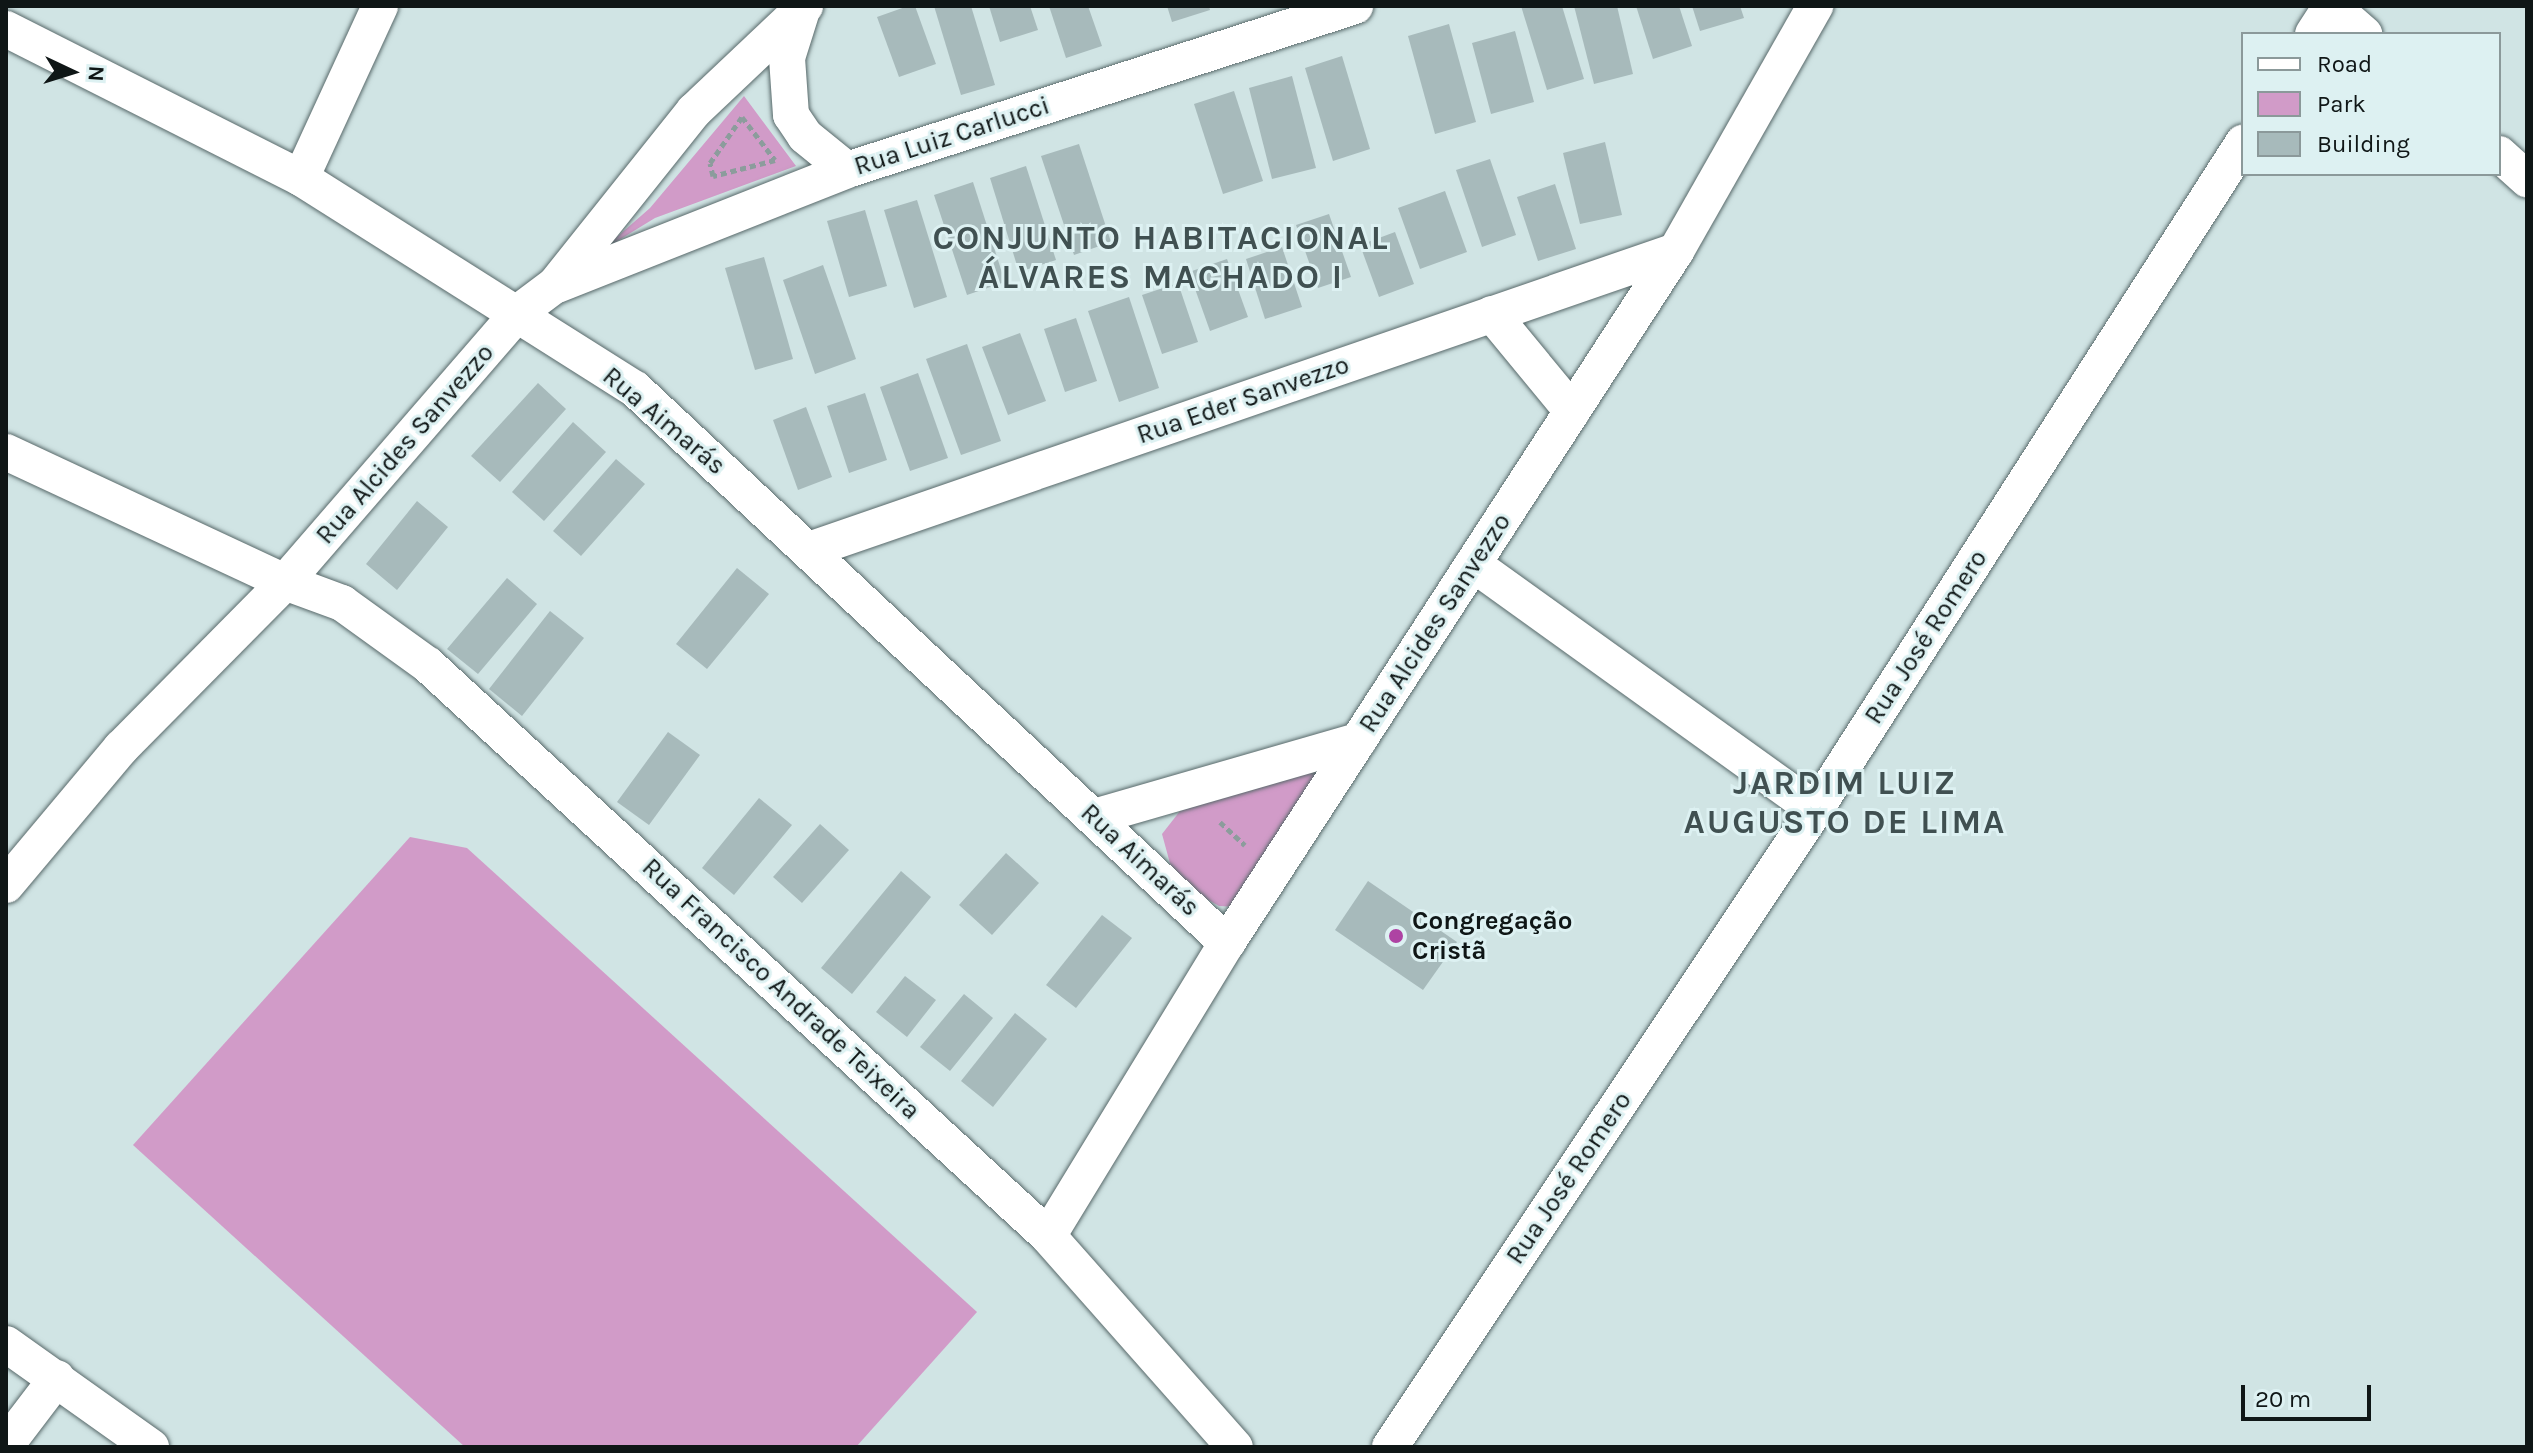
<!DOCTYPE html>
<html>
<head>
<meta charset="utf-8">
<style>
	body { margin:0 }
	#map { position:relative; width:2533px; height:1453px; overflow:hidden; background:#d0e4e4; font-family:Karla,sans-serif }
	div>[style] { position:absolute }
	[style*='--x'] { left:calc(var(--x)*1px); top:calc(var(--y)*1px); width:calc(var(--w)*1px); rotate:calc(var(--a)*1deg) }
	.green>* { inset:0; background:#d19bc8 }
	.building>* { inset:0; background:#a7babb }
	.path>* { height:5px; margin-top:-2.5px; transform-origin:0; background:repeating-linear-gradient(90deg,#8c9c9c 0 6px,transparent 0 10px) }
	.roads { filter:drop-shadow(0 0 2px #58696a) drop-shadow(0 0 2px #58696a) }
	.minor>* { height:36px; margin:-18px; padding:0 18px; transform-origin:18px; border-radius:18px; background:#fff }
	.dots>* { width:22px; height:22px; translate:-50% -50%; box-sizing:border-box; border:4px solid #ddf1f2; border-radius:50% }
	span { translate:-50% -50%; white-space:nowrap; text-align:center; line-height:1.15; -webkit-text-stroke:6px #ddf1f2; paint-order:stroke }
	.street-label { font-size:26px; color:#0f1616 }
	.poi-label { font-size:26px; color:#0f1616; font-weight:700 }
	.left { translate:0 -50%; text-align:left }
	.district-label { font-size:34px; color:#405051; font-weight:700; letter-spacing:2px }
	.frame { position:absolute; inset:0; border:8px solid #0f1616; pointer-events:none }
	.legend { position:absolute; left:2241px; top:32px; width:260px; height:144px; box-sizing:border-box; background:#ddf1f2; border:2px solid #8b999a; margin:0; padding:10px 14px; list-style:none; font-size:24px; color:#0f1616 }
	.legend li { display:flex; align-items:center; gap:16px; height:40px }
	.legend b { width:40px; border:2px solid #8b999a }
	.north { position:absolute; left:32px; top:32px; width:80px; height:80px; -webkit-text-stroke:6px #ddf1f2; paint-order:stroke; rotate:94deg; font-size:22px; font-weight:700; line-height:32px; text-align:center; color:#0f1616 }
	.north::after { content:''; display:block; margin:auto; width:28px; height:36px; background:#0f1616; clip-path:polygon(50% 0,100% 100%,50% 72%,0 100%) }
	.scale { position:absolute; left:2241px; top:1385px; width:130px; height:36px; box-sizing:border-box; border:4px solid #0f1616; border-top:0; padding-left:10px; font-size:24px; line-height:28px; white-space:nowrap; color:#0f1616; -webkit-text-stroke:6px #ddf1f2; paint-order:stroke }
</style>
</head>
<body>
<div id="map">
	<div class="green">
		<i style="clip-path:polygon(744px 96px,796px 166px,655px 218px,601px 251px,650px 208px)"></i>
		<i style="clip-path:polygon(1305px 771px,1316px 771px,1317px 777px,1236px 907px,1219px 906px,1196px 893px,1171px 867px,1162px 834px,1180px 811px)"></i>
		<i style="clip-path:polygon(410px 837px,467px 848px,977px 1312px,856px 1447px,465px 1447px,133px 1145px)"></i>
	</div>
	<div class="building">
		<i style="clip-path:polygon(908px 6px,915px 6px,936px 64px,899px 77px,877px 17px)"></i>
		<i style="clip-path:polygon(934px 6px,971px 6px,995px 85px,961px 95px)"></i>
		<i style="clip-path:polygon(989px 6px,1030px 6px,1038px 30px,1000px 42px)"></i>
		<i style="clip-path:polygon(1049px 6px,1088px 6px,1102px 46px,1066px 58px)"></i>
		<i style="clip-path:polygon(1167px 6px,1209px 6px,1210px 10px,1172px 22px)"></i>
		<i style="clip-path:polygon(1521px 6px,1562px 6px,1584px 79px,1547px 90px)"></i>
		<i style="clip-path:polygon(1574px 6px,1617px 6px,1633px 74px,1594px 84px)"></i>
		<i style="clip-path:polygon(1636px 6px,1679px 6px,1692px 46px,1653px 59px)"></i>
		<i style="clip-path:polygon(1692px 6px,1740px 6px,1744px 18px,1700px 31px)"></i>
		<i style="clip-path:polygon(1449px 24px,1476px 122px,1435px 134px,1408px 36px)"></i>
		<i style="clip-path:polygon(1515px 31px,1534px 102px,1491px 114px,1472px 43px)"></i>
		<i style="clip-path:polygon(1342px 56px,1370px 149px,1333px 161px,1305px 68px)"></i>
		<i style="clip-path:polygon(1292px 76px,1316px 168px,1272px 179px,1249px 88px)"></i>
		<i style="clip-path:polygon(1234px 91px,1263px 181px,1223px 194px,1194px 104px)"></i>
		<i style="clip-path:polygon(1605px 142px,1622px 215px,1580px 224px,1563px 153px)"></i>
		<i style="clip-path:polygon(1079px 144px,1111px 242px,1074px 255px,1041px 156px)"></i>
		<i style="clip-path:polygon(1490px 159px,1516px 235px,1482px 247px,1456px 170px)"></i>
		<i style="clip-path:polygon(1026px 166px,1056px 260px,1019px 272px,990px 178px)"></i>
		<i style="clip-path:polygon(973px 182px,1005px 282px,967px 295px,934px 195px)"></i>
		<i style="clip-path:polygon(1555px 184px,1576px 249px,1538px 261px,1517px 197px)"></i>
		<i style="clip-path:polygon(1445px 191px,1467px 252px,1420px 269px,1398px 208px)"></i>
		<i style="clip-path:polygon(917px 200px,947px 297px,914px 308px,884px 210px)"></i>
		<i style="clip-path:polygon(865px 210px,887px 286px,849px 297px,827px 221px)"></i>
		<i style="clip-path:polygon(1329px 214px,1351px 277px,1318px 288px,1296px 225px)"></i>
		<i style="clip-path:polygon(1395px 232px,1414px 284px,1379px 297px,1360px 245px)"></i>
		<i style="clip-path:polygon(1282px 247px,1302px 307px,1265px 319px,1246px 259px)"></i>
		<i style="clip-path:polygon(764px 257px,793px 359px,755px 370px,725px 268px)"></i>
		<i style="clip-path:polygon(1227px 259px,1248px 317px,1210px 331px,1189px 272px)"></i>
		<i style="clip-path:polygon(823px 265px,856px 359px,815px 374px,783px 280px)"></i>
		<i style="clip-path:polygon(1178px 283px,1198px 342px,1162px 354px,1142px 295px)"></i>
		<i style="clip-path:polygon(1129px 297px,1159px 388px,1119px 402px,1088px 311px)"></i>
		<i style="clip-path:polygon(1076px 318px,1097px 381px,1065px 392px,1044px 329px)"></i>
		<i style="clip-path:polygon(1020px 333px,1046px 401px,1008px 415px,982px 347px)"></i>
		<i style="clip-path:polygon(967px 344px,1001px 441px,961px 455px,926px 359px)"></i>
		<i style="clip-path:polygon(918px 373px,948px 458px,910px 471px,880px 387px)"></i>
		<i style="clip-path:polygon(538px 383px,566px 409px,500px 482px,471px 456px)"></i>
		<i style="clip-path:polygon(865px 393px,887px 460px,849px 473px,827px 406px)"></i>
		<i style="clip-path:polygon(806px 407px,832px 477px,798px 490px,773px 420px)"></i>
		<i style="clip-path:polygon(573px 422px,606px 452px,544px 521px,512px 492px)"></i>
		<i style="clip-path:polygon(616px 459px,645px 484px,581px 556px,553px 531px)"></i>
		<i style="clip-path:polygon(417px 501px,448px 527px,397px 590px,366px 564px)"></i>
		<i style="clip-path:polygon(737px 568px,769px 594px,707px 669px,676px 644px)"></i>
		<i style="clip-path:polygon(507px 578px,537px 604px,478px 674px,447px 649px)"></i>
		<i style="clip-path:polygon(550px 611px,584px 638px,522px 716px,489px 689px)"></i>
		<i style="clip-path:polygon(668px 732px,700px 755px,649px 825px,617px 802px)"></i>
		<i style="clip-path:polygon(759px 798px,792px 825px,734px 895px,702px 868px)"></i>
		<i style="clip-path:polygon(820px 824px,849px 850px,802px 903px,773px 877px)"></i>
		<i style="clip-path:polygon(1006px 853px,1039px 883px,992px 935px,959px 905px)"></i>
		<i style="clip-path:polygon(901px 871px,931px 897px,852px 994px,821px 968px)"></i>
		<i style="clip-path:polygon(1368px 881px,1457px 942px,1423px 990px,1335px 930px)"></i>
		<i style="clip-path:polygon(1102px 915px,1132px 938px,1076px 1008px,1046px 985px)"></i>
		<i style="clip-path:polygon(905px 976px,936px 1000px,907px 1037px,876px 1012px)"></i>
		<i style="clip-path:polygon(964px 994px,993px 1018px,950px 1071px,920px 1047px)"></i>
		<i style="clip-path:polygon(1015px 1013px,1047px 1039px,993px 1107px,961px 1081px)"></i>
	</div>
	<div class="path">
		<i style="--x:742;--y:117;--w:54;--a:52.5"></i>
		<i style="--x:775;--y:160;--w:64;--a:165.5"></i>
		<i style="--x:713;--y:176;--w:13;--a:-103"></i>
		<i style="--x:710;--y:163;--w:56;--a:-55.2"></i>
		<i style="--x:1220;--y:822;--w:34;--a:43"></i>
	</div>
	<div class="roads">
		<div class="minor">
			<i style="--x:2332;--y:6;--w:43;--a:41.2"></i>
			<i style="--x:802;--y:10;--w:50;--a:107.4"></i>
			<i style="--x:787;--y:58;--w:57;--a:86"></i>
			<i style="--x:791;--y:115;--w:25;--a:56"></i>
			<i style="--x:805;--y:136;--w:54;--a:39"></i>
			<i style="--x:6;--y:29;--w:330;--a:26.8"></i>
			<i style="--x:301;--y:178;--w:395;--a:32.3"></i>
			<i style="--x:635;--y:389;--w:811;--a:43.1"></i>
			<i style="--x:2313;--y:34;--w:33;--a:-57"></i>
			<i style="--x:2499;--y:154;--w:38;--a:42"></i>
			<i style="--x:301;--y:178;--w:189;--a:-65.3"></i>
			<i style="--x:557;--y:285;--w:312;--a:-21.6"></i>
			<i style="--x:847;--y:170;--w:534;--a:-17.89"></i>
			<i style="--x:1492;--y:314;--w:126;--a:50.5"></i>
			<i style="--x:6;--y:452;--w:308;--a:25"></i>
			<i style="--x:285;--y:582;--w:61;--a:20.2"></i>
			<i style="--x:342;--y:603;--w:106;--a:35.8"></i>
			<i style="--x:428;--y:665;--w:843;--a:42.64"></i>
			<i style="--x:1048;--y:1236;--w:282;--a:48.5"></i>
			<i style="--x:809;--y:550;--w:917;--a:-19.03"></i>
			<i style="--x:1473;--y:564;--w:421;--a:35.7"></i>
			<i style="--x:1094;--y:817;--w:275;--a:-16.1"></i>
			<i style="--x:6;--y:885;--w:179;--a:-50"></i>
			<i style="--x:121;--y:748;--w:233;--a:-45.3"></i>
			<i style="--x:285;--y:582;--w:357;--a:-49.1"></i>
			<i style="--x:519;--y:312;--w:45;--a:-36.9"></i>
			<i style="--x:555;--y:285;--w:223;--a:-51.4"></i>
			<i style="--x:694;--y:111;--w:153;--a:-43.4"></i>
			<i style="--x:1048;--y:1236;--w:343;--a:-58.6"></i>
			<i style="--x:1227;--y:943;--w:825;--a:-57.02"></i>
			<i style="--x:1676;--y:251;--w:282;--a:-60.4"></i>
			<i style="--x:6;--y:1344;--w:178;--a:35.4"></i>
			<i style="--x:6;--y:1445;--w:84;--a:-52.7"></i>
			<i style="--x:1390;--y:1447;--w:766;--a:-56.29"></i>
			<i style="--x:1815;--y:810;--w:793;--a:-57.31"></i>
		</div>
	</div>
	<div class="dots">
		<i style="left:1396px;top:936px;background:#ae43a3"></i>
	</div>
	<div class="street-label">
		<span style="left:952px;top:136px;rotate:-18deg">Rua Luiz Carlucci</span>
		<span style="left:1243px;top:400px;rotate:-19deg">Rua Eder Sanvezzo</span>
		<span style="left:664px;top:421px;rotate:40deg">Rua Aimarás</span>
		<span style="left:405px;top:444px;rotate:-49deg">Rua Alcides Sanvezzo</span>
		<span style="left:1435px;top:623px;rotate:-57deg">Rua Alcides Sanvezzo</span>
		<span style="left:1926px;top:637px;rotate:-57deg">Rua José Romero</span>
		<span style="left:1140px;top:860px;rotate:43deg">Rua Aimarás</span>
		<span style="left:781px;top:989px;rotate:43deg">Rua Francisco Andrade Teixeira</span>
		<span style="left:1569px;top:1178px;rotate:-56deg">Rua José Romero</span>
	</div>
	<div class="poi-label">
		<span class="left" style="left:1412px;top:936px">Congregação<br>Cristã</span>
	</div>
	<div class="district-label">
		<span style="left:1161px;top:258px">CONJUNTO HABITACIONAL<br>ÁLVARES MACHADO I</span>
		<span style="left:1845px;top:803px">JARDIM LUIZ<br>AUGUSTO DE LIMA</span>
	</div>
	<div class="frame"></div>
	<ul class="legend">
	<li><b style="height:10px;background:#fff"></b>Road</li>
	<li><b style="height:22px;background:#d19bc8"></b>Park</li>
	<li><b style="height:22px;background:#a7babb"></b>Building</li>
	</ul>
	<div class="north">N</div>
	<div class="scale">20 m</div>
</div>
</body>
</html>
